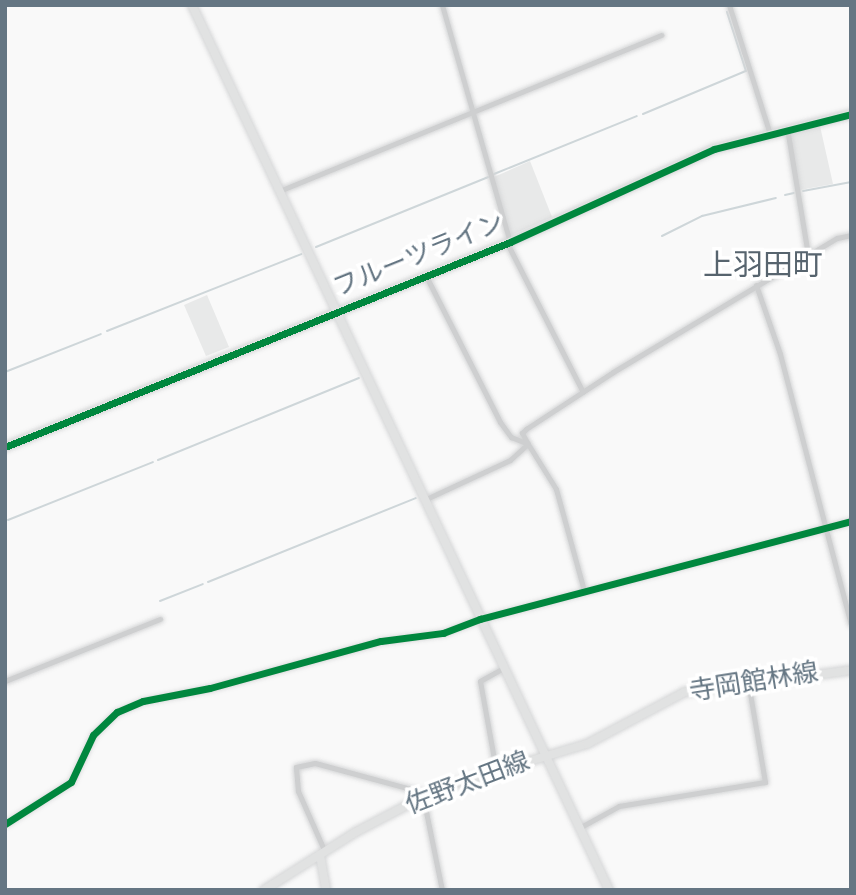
<!DOCTYPE html>
<html>
<head>
<meta charset="utf-8">
<style>
	body { margin:0 }
	#map { position:relative; width:856px; height:895px; overflow:hidden; background:#f9f9f9; font-family:"Alegreya Sans","Noto Sans JP",sans-serif }
	div>[style] { position:absolute }
	[style*='--x'] { left:calc(var(--x)*1px); top:calc(var(--y)*1px); width:calc(var(--w)*1px); rotate:calc(var(--a)*1deg) }
	.built>* { inset:0; background:#e8e9e9 }
	.stream>* { height:2px; margin:-1px; padding:0 1px; transform-origin:1px; border-radius:1px; background:#ced6d9 }
	.roads { filter:drop-shadow(0 0 2px #d5d6d7) drop-shadow(0 0 2px #d5d6d7) }
	.street>* { height:5px; margin:-2.5px; padding:0 2.5px; transform-origin:2.5px; border-radius:2.5px; background:#cecfd0 }
	.secondary>* { height:8px; margin:-4px; padding:0 4px; transform-origin:4px; border-radius:4px; background:#e1e2e2 }
	.cycleway>* { height:7px; margin:-3.5px; padding:0 3.5px; transform-origin:3.5px; border-radius:3.5px; background:#00873e }
	span { translate:-50% -50%; white-space:nowrap; text-align:center; line-height:1.15; -webkit-text-stroke:7px #fff; paint-order:stroke }
	.street-label { font-size:26px; color:#657683 }
	.quarter-label { font-size:30px; color:#57646e }
	.frame { position:absolute; inset:0; border:7px solid #657683; pointer-events:none }
</style>
</head>
<body>
<div id="map">
	<div class="built">
		<i style="clip-path:polygon(820px 126px,833px 184px,800px 190px,789px 133px)"></i>
		<i style="clip-path:polygon(530px 161px,552px 217px,511px 235px,494px 177px)"></i>
		<i style="clip-path:polygon(207px 295px,229px 347px,206px 356px,184px 305px)"></i>
	</div>
	<div class="stream">
		<i style="--x:725;--y:5;--w:1;--a:45"></i>
		<i style="--x:643;--y:114;--w:112;--a:-22.7"></i>
		<i style="--x:746;--y:71;--w:62;--a:-107.9"></i>
		<i style="--x:494;--y:174;--w:154;--a:-22.1"></i>
		<i style="--x:803;--y:191;--w:49;--a:-10.6"></i>
		<i style="--x:785;--y:195;--w:9;--a:-13"></i>
		<i style="--x:662;--y:236;--w:45;--a:-26.6"></i>
		<i style="--x:702;--y:216;--w:76;--a:-13.7"></i>
		<i style="--x:316;--y:247;--w:186;--a:-22.1"></i>
		<i style="--x:107;--y:331;--w:209;--a:-21.6"></i>
		<i style="--x:5;--y:372;--w:103;--a:-21.6"></i>
		<i style="--x:158;--y:460;--w:217;--a:-22.2"></i>
		<i style="--x:8;--y:520;--w:156;--a:-21.8"></i>
		<i style="--x:208;--y:582;--w:224;--a:-22"></i>
		<i style="--x:160;--y:601;--w:46;--a:-21.6"></i>
	</div>
	<div class="roads">
		<div class="street">
			<i style="--x:442;--y:5;--w:247;--a:74"></i>
			<i style="--x:729;--y:5;--w:132;--a:72.4"></i>
			<i style="--x:787;--y:128;--w:129;--a:80.6"></i>
			<i style="--x:279;--y:191;--w:413;--a:-22.2"></i>
			<i style="--x:507;--y:243;--w:167;--a:63"></i>
			<i style="--x:426;--y:276;--w:164;--a:63.1"></i>
			<i style="--x:500;--y:422;--w:19;--a:54"></i>
			<i style="--x:511;--y:437;--w:18;--a:22"></i>
			<i style="--x:528;--y:444;--w:53;--a:58.1"></i>
			<i style="--x:556;--y:489;--w:106;--a:74.6"></i>
			<i style="--x:756;--y:285;--w:73;--a:70.8"></i>
			<i style="--x:780;--y:354;--w:279;--a:75.3"></i>
			<i style="--x:424;--y:500;--w:95;--a:-24.9"></i>
			<i style="--x:510;--y:460;--w:24;--a:-42"></i>
			<i style="--x:528;--y:444;--w:13;--a:-119"></i>
			<i style="--x:522;--y:433;--w:6;--a:-45"></i>
			<i style="--x:526;--y:429;--w:104;--a:-33.2"></i>
			<i style="--x:613;--y:372;--w:261;--a:-30.9"></i>
			<i style="--x:837;--y:238;--w:14;--a:-12"></i>
			<i style="--x:5;--y:681;--w:167;--a:-21.8"></i>
			<i style="--x:496;--y:770;--w:90;--a:-100.2"></i>
			<i style="--x:480;--y:681;--w:26;--a:-29"></i>
			<i style="--x:5;--y:824;--w:78;--a:-32.5"></i>
			<i style="--x:71;--y:782;--w:52;--a:-64.9"></i>
			<i style="--x:93;--y:735;--w:33;--a:-44"></i>
			<i style="--x:117;--y:712;--w:28;--a:-23"></i>
			<i style="--x:143;--y:701;--w:68;--a:-11"></i>
			<i style="--x:210;--y:688;--w:177;--a:-15.4"></i>
			<i style="--x:381;--y:641;--w:63;--a:-7.4"></i>
			<i style="--x:443;--y:633;--w:40;--a:-21"></i>
			<i style="--x:480;--y:619;--w:384;--a:-14.8"></i>
			<i style="--x:579;--y:828;--w:46;--a:-28.8"></i>
			<i style="--x:619;--y:806;--w:148;--a:-9.3"></i>
			<i style="--x:765;--y:782;--w:101;--a:-99.6"></i>
			<i style="--x:325;--y:852;--w:67;--a:-113.9"></i>
			<i style="--x:298;--y:791;--w:24;--a:-95"></i>
			<i style="--x:296;--y:767;--w:19;--a:-12"></i>
			<i style="--x:315;--y:763;--w:111;--a:15.2"></i>
			<i style="--x:422;--y:792;--w:100;--a:78.5"></i>
		</div>
		<div class="secondary">
			<i style="--x:192;--y:5;--w:978;--a:64.77"></i>
			<i style="--x:5;--y:447;--w:545;--a:-22.09"></i>
			<i style="--x:510;--y:242;--w:224;--a:-24.5"></i>
			<i style="--x:714;--y:149;--w:141;--a:-14.3"></i>
			<i style="--x:320;--y:855;--w:36;--a:80"></i>
			<i style="--x:264;--y:890;--w:107;--a:-32.3"></i>
			<i style="--x:354;--y:833;--w:97;--a:-27.6"></i>
			<i style="--x:440;--y:788;--w:153;--a:-16.7"></i>
			<i style="--x:587;--y:744;--w:111;--a:-28"></i>
			<i style="--x:685;--y:692;--w:167;--a:-7.5"></i>
		</div>
	</div>
	<div class="cycleway">
		<i style="--x:5;--y:447;--w:545;--a:-22.09"></i>
		<i style="--x:510;--y:242;--w:224;--a:-24.5"></i>
		<i style="--x:714;--y:149;--w:141;--a:-14.3"></i>
		<i style="--x:5;--y:824;--w:78;--a:-32.5"></i>
		<i style="--x:71;--y:782;--w:52;--a:-64.9"></i>
		<i style="--x:93;--y:735;--w:33;--a:-44"></i>
		<i style="--x:117;--y:712;--w:28;--a:-23"></i>
		<i style="--x:143;--y:701;--w:68;--a:-11"></i>
		<i style="--x:210;--y:688;--w:177;--a:-15.4"></i>
		<i style="--x:381;--y:641;--w:63;--a:-7.4"></i>
		<i style="--x:443;--y:633;--w:40;--a:-21"></i>
		<i style="--x:480;--y:619;--w:384;--a:-14.8"></i>
	</div>
	<div class="street-label">
		<span style="left:419px;top:256px;rotate:-22deg">フルーツライン</span>
		<span style="left:754px;top:683px;rotate:-9deg">寺岡館林線</span>
		<span style="left:468px;top:784px;rotate:-21deg">佐野太田線</span>
	</div>
	<div class="quarter-label">
		<span style="left:763px;top:266px">上羽田町</span>
	</div>
	<div class="frame"></div>
</div>
</body>
</html>
